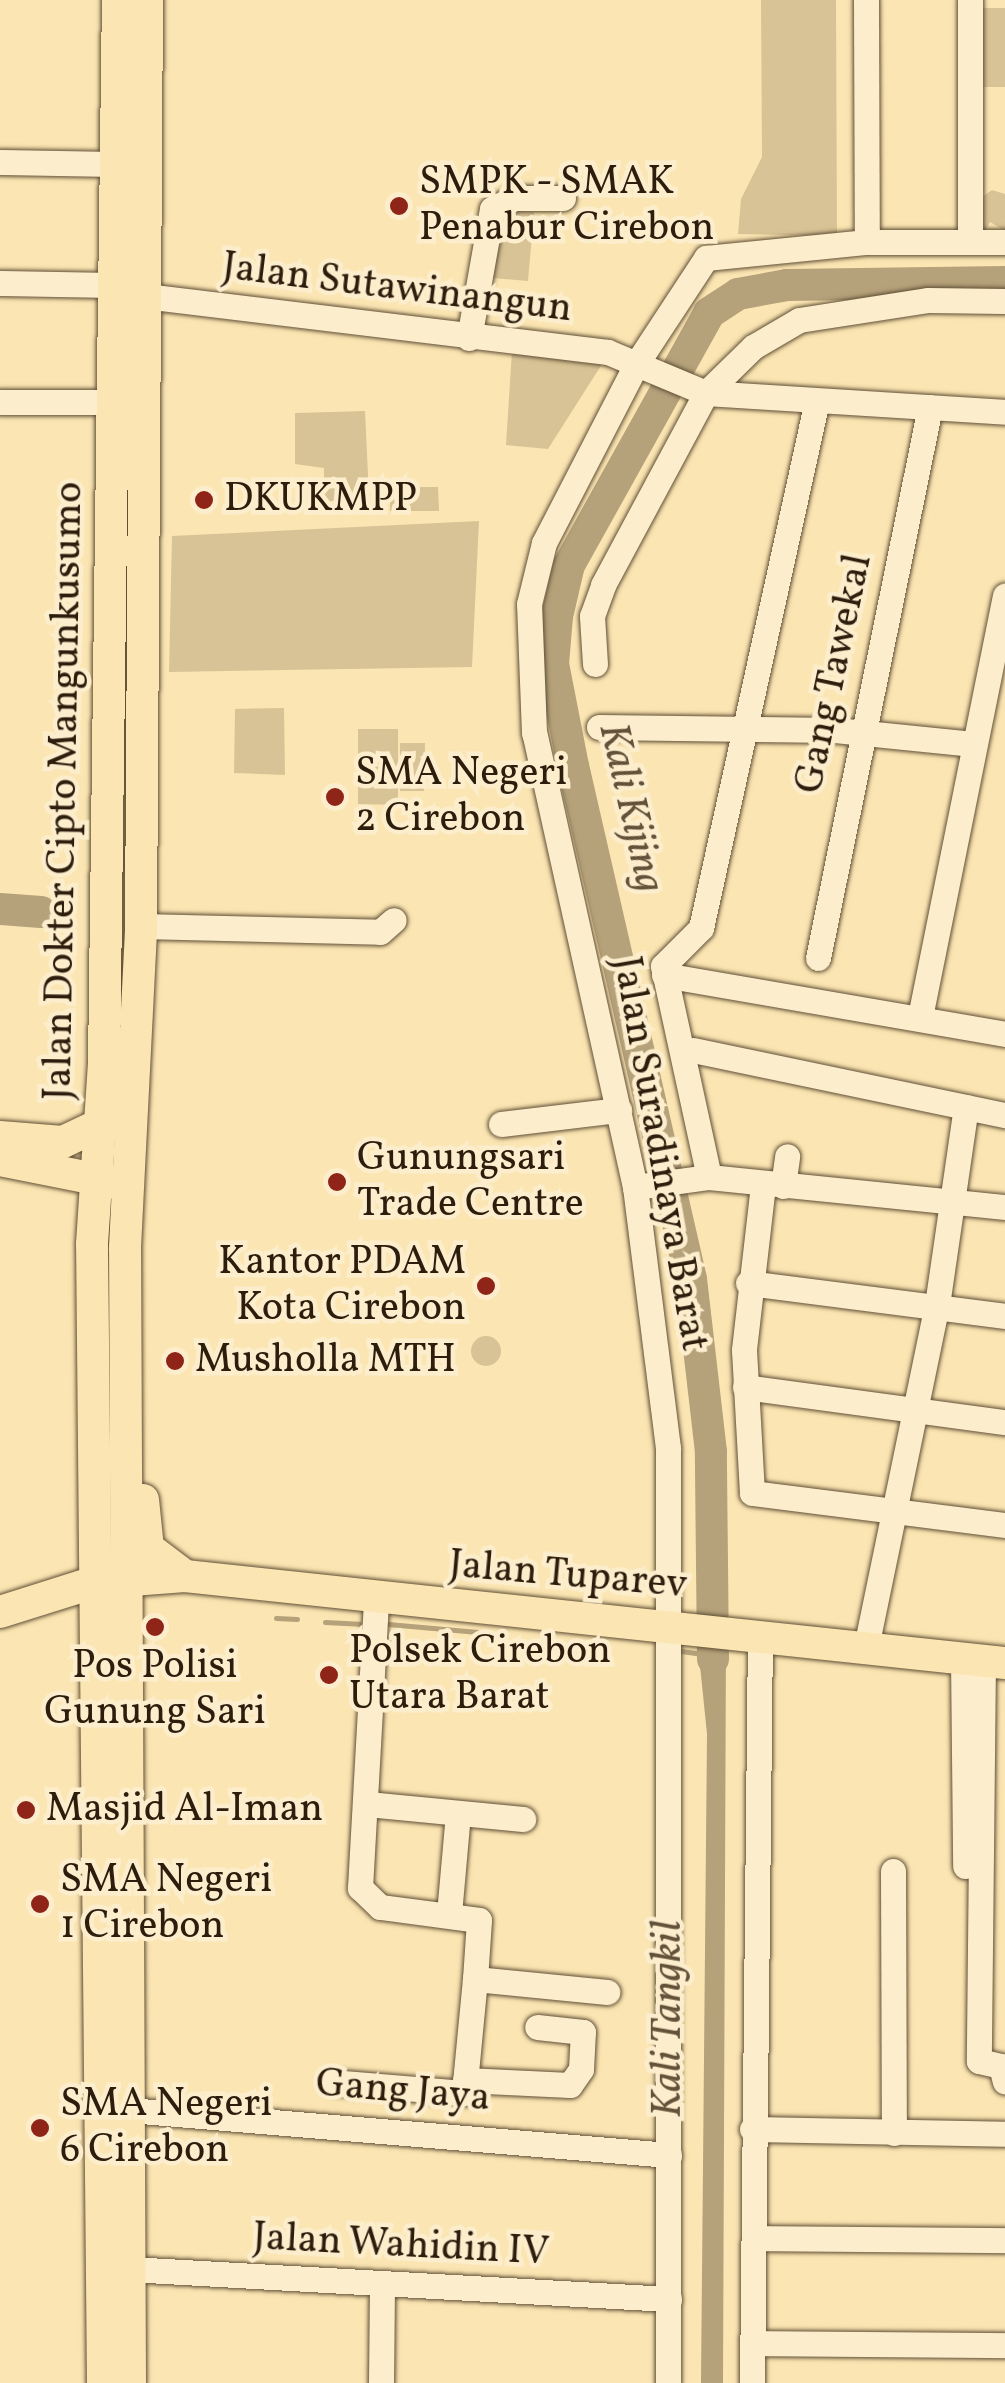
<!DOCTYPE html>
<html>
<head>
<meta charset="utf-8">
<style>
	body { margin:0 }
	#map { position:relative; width:1005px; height:2383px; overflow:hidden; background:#fbe5b2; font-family:Vollkorn,serif }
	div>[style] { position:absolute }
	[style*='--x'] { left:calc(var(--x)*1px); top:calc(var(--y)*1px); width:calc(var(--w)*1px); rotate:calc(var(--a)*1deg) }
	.green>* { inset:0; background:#d8c396 }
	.round { border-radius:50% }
	.water>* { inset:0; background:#b5a17a }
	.stream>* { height:5px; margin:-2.5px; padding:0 2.5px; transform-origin:2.5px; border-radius:2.5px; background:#b5a17a }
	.river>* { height:32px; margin:-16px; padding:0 16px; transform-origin:16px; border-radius:16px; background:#b5a17a }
	.roads { filter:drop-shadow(0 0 2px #604f36) drop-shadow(0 0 2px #604f36) }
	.minor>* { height:25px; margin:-12.5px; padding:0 12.5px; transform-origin:12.5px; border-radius:12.5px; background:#fceecd }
	.major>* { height:32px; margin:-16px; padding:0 16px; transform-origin:16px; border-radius:16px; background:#fbe5b2 }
	.dots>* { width:28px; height:28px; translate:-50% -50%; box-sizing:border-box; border:5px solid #fceecd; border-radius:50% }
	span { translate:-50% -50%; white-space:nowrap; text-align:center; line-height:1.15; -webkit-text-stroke:9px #fceecd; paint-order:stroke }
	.poi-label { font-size:40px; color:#2d1d0d }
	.left { translate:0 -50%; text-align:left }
	.right { translate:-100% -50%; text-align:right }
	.street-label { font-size:40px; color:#2d1d0d }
	.water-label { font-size:42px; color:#635239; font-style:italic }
</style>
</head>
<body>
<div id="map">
	<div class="green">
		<i style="clip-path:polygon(761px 0,836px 0,837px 236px,738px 234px,741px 199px,762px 157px)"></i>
		<i style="clip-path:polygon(975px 8px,1005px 8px,1005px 87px,974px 87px)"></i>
		<i style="clip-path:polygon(992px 190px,1005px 194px,1005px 231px,990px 222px,984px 233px,975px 224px,978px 200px)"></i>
		<i style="clip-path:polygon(498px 209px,534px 212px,528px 281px,492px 278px)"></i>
		<i style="clip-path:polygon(512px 351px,602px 364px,548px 449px,506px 445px)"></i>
		<i style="clip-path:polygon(365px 411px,369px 496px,324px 502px,324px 468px,295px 464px,295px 413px)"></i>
		<i style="clip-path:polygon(390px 487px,438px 487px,439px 511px,390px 511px)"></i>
		<i style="clip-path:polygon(479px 521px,472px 667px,169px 672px,172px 536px)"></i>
		<i style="clip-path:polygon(284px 708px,285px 775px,234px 773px,235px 709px)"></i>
		<i style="clip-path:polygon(358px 729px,398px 729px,398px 805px,358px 804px)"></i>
		<i style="clip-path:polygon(400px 743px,425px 743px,424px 791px,400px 791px)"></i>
		<i class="round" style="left:471px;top:1336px;width:30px;height:30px"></i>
	</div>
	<div class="water">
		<i style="clip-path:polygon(726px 1635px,723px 2383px,701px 2383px,707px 1734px,698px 1646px)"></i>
	</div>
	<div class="stream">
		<i style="--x:276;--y:1618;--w:21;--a:3"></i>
		<i style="--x:325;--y:1622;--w:34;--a:3"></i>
		<i style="--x:388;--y:1624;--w:90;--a:5.1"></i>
		<i style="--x:681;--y:1651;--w:22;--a:8"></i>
	</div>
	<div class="river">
		<i style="--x:0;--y:909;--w:41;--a:4.2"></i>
		<i style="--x:713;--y:1659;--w:207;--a:-90.6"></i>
		<i style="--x:711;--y:1452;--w:174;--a:-96.6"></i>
		<i style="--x:691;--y:1279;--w:526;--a:-102.95"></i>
		<i style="--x:573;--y:766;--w:104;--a:-101.1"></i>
		<i style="--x:553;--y:664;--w:48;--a:-85.2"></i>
		<i style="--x:557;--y:616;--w:52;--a:-76.8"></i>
		<i style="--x:569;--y:565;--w:288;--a:-60.9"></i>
		<i style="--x:709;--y:313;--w:35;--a:-33"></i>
		<i style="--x:738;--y:294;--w:50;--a:-10.4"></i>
		<i style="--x:787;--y:285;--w:218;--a:-0.8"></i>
	</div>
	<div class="roads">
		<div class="minor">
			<i style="--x:866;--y:0;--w:242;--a:89.8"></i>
			<i style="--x:0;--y:162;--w:116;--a:1"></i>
			<i style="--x:970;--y:238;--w:238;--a:-90"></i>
			<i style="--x:0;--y:283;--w:114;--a:1"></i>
			<i style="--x:145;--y:296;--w:466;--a:6.9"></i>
			<i style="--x:608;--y:352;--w:106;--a:22.7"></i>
			<i style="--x:706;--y:393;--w:300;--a:3.6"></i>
			<i style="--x:469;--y:338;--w:131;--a:-79.9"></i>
			<i style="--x:492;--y:209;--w:25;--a:-26"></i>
			<i style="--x:515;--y:198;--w:48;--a:0"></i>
			<i style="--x:0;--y:402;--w:113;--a:0"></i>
			<i style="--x:595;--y:664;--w:48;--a:-93.6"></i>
			<i style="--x:592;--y:616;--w:33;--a:-70"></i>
			<i style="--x:603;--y:585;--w:218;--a:-61.8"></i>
			<i style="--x:706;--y:393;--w:66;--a:-44.4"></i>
			<i style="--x:753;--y:347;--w:53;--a:-30.4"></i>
			<i style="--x:799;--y:320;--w:131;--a:-8.8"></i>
			<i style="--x:928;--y:300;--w:77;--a:0.7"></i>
			<i style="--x:599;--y:727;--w:236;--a:0.7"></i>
			<i style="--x:835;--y:730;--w:139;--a:5.8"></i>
			<i style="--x:141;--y:926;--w:239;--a:1.4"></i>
			<i style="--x:380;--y:932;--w:18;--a:-41"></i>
			<i style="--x:818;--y:958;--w:562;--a:-78.51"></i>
			<i style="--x:664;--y:975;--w:346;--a:9.8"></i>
			<i style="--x:920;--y:1017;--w:430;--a:-78.6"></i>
			<i style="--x:693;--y:1050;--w:319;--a:11.8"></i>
			<i style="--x:501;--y:1124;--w:119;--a:-6.8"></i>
			<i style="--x:709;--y:1177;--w:216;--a:-102.3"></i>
			<i style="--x:663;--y:966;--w:54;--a:-45"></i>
			<i style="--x:701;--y:928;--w:535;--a:-77.6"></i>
			<i style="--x:763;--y:1185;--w:166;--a:96.6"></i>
			<i style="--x:744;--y:1350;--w:143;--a:86.8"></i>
			<i style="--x:752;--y:1493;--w:255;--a:7.2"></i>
			<i style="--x:783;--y:1186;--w:30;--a:-82"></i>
			<i style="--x:635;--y:1187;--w:75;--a:-7.7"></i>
			<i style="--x:709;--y:1177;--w:298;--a:5.8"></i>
			<i style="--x:748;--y:1283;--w:259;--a:7.3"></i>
			<i style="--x:745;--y:1387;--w:262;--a:7.7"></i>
			<i style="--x:866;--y:1647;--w:349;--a:-78.3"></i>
			<i style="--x:937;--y:1305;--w:200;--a:-81.7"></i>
			<i style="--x:963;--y:1658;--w:208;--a:89.4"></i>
			<i style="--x:983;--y:1660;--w:401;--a:90.6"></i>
			<i style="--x:979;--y:2061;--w:23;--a:13"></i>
			<i style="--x:1001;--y:2066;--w:16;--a:76"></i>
			<i style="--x:367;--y:1804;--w:157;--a:5.5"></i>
			<i style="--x:893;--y:1871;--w:262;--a:89.8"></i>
			<i style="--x:449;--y:1914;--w:101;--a:-84.9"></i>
			<i style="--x:475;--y:1979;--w:133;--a:5.6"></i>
			<i style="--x:465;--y:2080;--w:105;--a:2.7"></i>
			<i style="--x:570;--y:2085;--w:19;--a:-55"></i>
			<i style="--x:581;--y:2069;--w:37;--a:-87"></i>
			<i style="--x:583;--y:2032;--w:46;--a:-173.8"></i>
			<i style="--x:331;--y:2082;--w:133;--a:4.7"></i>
			<i style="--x:464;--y:2093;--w:115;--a:-84.5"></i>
			<i style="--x:475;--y:1979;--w:59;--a:-86.1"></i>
			<i style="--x:479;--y:1920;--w:100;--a:-172.5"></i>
			<i style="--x:380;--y:1907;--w:28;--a:-136"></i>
			<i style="--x:360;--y:1888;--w:287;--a:-86.8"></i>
			<i style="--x:129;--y:2110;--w:542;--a:4.76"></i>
			<i style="--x:752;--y:2129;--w:253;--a:1.1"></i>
			<i style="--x:754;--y:2238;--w:251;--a:0.5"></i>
			<i style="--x:129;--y:2269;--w:541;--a:3.18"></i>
			<i style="--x:753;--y:2343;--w:252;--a:0.5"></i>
			<i style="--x:381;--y:2383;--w:100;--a:-89.4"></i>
			<i style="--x:668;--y:2383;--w:935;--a:-90"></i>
			<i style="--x:668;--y:1448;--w:263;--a:-97.2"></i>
			<i style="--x:635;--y:1187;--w:465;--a:-102.5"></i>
			<i style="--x:534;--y:733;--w:129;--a:-92.2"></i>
			<i style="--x:529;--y:604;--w:63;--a:-76.2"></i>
			<i style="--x:544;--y:543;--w:203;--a:-62.7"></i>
			<i style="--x:637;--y:363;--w:126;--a:-56.7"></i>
			<i style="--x:706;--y:258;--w:162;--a:-5.7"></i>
			<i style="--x:867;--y:242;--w:138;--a:0"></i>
			<i style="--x:752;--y:2383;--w:746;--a:-89.39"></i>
		</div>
		<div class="major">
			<i style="--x:0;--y:1137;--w:63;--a:4.5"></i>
			<i style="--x:63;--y:1142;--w:44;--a:-25.4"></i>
			<i style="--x:0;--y:1160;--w:122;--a:11.3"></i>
			<i style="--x:143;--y:1500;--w:48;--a:84.1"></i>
			<i style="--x:148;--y:1548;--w:46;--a:37.1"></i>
			<i style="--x:0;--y:1612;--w:96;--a:-17.5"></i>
			<i style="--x:92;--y:1583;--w:93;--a:-4.3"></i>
			<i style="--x:185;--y:1576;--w:825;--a:6.06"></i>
			<i style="--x:103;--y:2383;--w:1139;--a:-90.55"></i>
			<i style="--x:92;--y:1244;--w:180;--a:-86.2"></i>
			<i style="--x:104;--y:1064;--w:1064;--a:-89.25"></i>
			<i style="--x:130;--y:2383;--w:1136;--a:-90.25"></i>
			<i style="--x:125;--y:1247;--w:321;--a:-87.1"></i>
			<i style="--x:141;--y:926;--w:926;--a:-89.63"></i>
		</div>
	</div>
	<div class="dots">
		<i style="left:399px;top:206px;background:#8f2418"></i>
		<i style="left:204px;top:500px;background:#8f2418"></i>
		<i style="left:335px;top:797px;background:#8f2418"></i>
		<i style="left:337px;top:1182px;background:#8f2418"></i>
		<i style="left:486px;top:1286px;background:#8f2418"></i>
		<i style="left:175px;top:1361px;background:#8f2418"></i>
		<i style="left:155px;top:1627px;background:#8f2418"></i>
		<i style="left:329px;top:1675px;background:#8f2418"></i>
		<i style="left:26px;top:1810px;background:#8f2418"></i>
		<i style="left:40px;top:1904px;background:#8f2418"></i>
		<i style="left:40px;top:2128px;background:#8f2418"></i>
	</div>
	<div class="poi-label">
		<span class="left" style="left:419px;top:206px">SMPK - SMAK<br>Penabur Cirebon</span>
		<span class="left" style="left:224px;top:500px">DKUKMPP</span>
		<span class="left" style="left:355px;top:797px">SMA Negeri<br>2 Cirebon</span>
		<span class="left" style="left:357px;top:1182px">Gunungsari<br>Trade Centre</span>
		<span class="right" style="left:466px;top:1286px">Kantor PDAM<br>Kota Cirebon</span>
		<span class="left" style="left:195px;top:1361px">Musholla MTH</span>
		<span class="left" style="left:349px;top:1675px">Polsek Cirebon<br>Utara Barat</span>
		<span style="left:155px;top:1690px">Pos Polisi<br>Gunung Sari</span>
		<span class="left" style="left:46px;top:1810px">Masjid Al-Iman</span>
		<span class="left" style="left:60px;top:1904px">SMA Negeri<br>1 Cirebon</span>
		<span class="left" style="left:60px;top:2128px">SMA Negeri<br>6 Cirebon</span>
	</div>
	<div class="street-label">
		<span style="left:397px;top:289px;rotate:7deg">Jalan Sutawinangun</span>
		<span style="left:835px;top:674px;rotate:-78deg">Gang Tawekal</span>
		<span style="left:65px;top:791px;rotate:-89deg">Jalan Dokter Cipto Mangunkusumo</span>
		<span style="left:659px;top:1154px;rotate:80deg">Jalan Suradinaya Barat</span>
		<span style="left:568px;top:1576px;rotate:5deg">Jalan Tuparev</span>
		<span style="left:403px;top:2092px;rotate:5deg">Gang Jaya</span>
		<span style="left:401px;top:2246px;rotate:3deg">Jalan Wahidin IV</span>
	</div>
	<div class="water-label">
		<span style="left:629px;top:808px;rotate:77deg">Kali Kijing</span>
		<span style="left:670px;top:2019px;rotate:-90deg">Kali Tangkil</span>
	</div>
</div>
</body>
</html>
